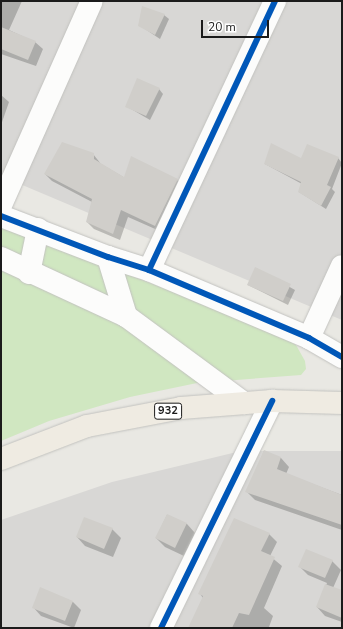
<!DOCTYPE html>
<html>
<head>
<meta charset="utf-8">
<style>
	body { margin:0 }
	#map { position:relative; width:343px; height:629px; overflow:hidden; background:#e9e8e3; font-family:"Nunito Sans",sans-serif }
	div>[style] { position:absolute }
	[style*='--x'] { left:calc(var(--x)*1px); top:calc(var(--y)*1px); width:calc(var(--w)*1px); rotate:calc(var(--a)*1deg) }
	.residential>* { inset:0; background:#d8d7d5 }
	.grass>* { inset:0; background:#d0e7c1 }
	.shadow>* { inset:0; background:#0003 }
	.building>* { inset:0; background:#d0ceca }
	.roads { filter:drop-shadow(0 0 1px #c2c2bf) drop-shadow(0 0 1px #c2c2bf) }
	.minor>* { height:22px; margin:-11px; padding:0 11px; transform-origin:11px; border-radius:11px; background:#fcfcfb }
	.major>* { height:22px; margin:-11px; padding:0 11px; transform-origin:11px; border-radius:11px; background:#efebe2 }
	.cycleway>* { height:6px; margin:-3px; padding:0 3px; transform-origin:3px; border-radius:3px; background:#0057b8 }
	span { translate:-50% -50%; white-space:nowrap; text-align:center; line-height:1.15; -webkit-text-stroke:3px #fff; paint-order:stroke }
	.shield-label span { padding:1px 3px; background:#fff; border:1px solid; border-radius:3px; -webkit-text-stroke-width:0 }
	.shield-label { font-size:11px; color:#1b1b1b; font-weight:700 }
	.frame { position:absolute; inset:0; border:2px solid #1b1b1b; pointer-events:none }
	.scale { position:absolute; left:201px; top:20px; width:68px; height:18px; box-sizing:border-box; border:2px solid #1b1b1b; border-top:0; padding-left:5px; font-size:12px; line-height:14px; white-space:nowrap; color:#1b1b1b; -webkit-text-stroke:3px #fff; paint-order:stroke }
</style>
</head>
<body>
<div id="map">
	<div class="residential">
		<i style="clip-path:polygon(1px 1px,342px 1px,342px 320px,1px 176px)"></i>
		<i style="clip-path:polygon(241px 451px,342px 451px,342px 628px,1px 628px,1px 520px,112px 482px)"></i>
	</div>
	<div class="grass">
		<i style="clip-path:polygon(1px 226px,278px 332px,296px 345px,305px 361px,306px 369px,301px 375px,197px 383px,130px 397px,49px 421px,1px 441px)"></i>
	</div>
	<div class="shadow">
		<i style="clip-path:polygon(1px 1px,22px 1px,9px 30px,35px 42px,43px 49px,36px 66px,1px 54px)"></i>
		<i style="clip-path:polygon(164px 15px,169px 19px,160px 39px,139px 25px)"></i>
		<i style="clip-path:polygon(159px 89px,163px 94px,150px 120px,126px 106px)"></i>
		<i style="clip-path:polygon(1px 95px,9px 102px,1px 125px)"></i>
		<i style="clip-path:polygon(93px 154px,101px 164px,125px 178px,177px 180px,184px 187px,162px 232px,128px 217px,120px 240px,94px 229px,87px 222px,92px 202px,52px 181px,45px 174px)"></i>
		<i style="clip-path:polygon(338px 158px,342px 163px,332px 189px,335px 192px,326px 209px,299px 192px,302px 184px,265px 164px)"></i>
		<i style="clip-path:polygon(256px 268px,295px 290px,288px 305px,248px 285px)"></i>
		<i style="clip-path:polygon(264px 451px,281px 458px,289px 467px,286px 474px,342px 495px,342px 530px,255px 500px,247px 492px)"></i>
		<i style="clip-path:polygon(167px 515px,187px 524px,195px 533px,184px 556px,165px 547px,156px 538px)"></i>
		<i style="clip-path:polygon(112px 529px,121px 538px,113px 557px,85px 546px,77px 537px)"></i>
		<i style="clip-path:polygon(269px 534px,277px 542px,270px 556px,282px 566px,264px 608px,273px 616px,269px 627px,271px 628px,189px 628px,203px 598px,200px 594px)"></i>
		<i style="clip-path:polygon(332px 561px,341px 570px,333px 588px,342px 591px,342px 622px,325px 616px,317px 607px,327px 583px,308px 575px,299px 566px)"></i>
		<i style="clip-path:polygon(73px 602px,81px 610px,74px 628px,41px 616px,33px 607px)"></i>
	</div>
	<div class="building">
		<i style="clip-path:polygon(142px 6px,165px 14px,155px 35px,138px 26px)"></i>
		<i style="clip-path:polygon(1px 27px,36px 41px,28px 60px,1px 49px)"></i>
		<i style="clip-path:polygon(137px 78px,160px 88px,146px 116px,125px 107px)"></i>
		<i style="clip-path:polygon(62px 142px,94px 153px,94px 159px,124px 177px,131px 156px,178px 179px,155px 226px,121px 210px,113px 234px,86px 222px,92px 199px,44px 174px)"></i>
		<i style="clip-path:polygon(271px 143px,301px 158px,307px 144px,339px 157px,327px 185px,331px 187px,321px 206px,298px 192px,301px 182px,264px 164px)"></i>
		<i style="clip-path:polygon(255px 267px,291px 284px,283px 301px,247px 285px)"></i>
		<i style="clip-path:polygon(264px 450px,281px 457px,277px 469px,342px 495px,342px 525px,245px 492px)"></i>
		<i style="clip-path:polygon(167px 514px,187px 523px,175px 548px,155px 538px)"></i>
		<i style="clip-path:polygon(84px 517px,113px 528px,104px 549px,76px 537px)"></i>
		<i style="clip-path:polygon(234px 518px,270px 533px,261px 551px,275px 557px,249px 615px,239px 613px,232px 628px,188px 628px,203px 596px,198px 594px)"></i>
		<i style="clip-path:polygon(306px 549px,333px 560px,325px 578px,298px 567px)"></i>
		<i style="clip-path:polygon(325px 584px,342px 590px,342px 618px,316px 607px)"></i>
		<i style="clip-path:polygon(40px 587px,73px 601px,65px 621px,32px 608px)"></i>
	</div>
	<div class="roads">
		<div class="minor">
			<i style="--x:1;--y:205;--w:223;--a:-66"></i>
			<i style="--x:1;--y:216;--w:115;--a:21"></i>
			<i style="--x:108;--y:257;--w:43;--a:17.6"></i>
			<i style="--x:149;--y:270;--w:174;--a:23"></i>
			<i style="--x:309;--y:338;--w:38;--a:30"></i>
			<i style="--x:108;--y:257;--w:62;--a:73"></i>
			<i style="--x:1;--y:258;--w:138;--a:24.9"></i>
			<i style="--x:126;--y:316;--w:147;--a:36.4"></i>
			<i style="--x:149;--y:270;--w:297;--a:-64.9"></i>
			<i style="--x:29;--y:273;--w:45;--a:-78.4"></i>
			<i style="--x:309;--y:338;--w:79;--a:-65.4"></i>
			<i style="--x:161;--y:628;--w:253;--a:-63.9"></i>
		</div>
		<div class="major">
			<i style="--x:1;--y:459;--w:92;--a:-21"></i>
			<i style="--x:87;--y:426;--w:96;--a:-10.8"></i>
			<i style="--x:181;--y:408;--w:91;--a:-4.4"></i>
			<i style="--x:272;--y:401;--w:70;--a:1.6"></i>
		</div>
	</div>
	<div class="cycleway">
		<i style="--x:1;--y:216;--w:115;--a:21"></i>
		<i style="--x:108;--y:257;--w:43;--a:17.6"></i>
		<i style="--x:149;--y:270;--w:174;--a:23"></i>
		<i style="--x:309;--y:338;--w:38;--a:30"></i>
		<i style="--x:149;--y:270;--w:297;--a:-64.9"></i>
		<i style="--x:161;--y:628;--w:253;--a:-63.9"></i>
	</div>
	<div class="shield-label">
		<span style="left:168px;top:411px">932</span>
	</div>
	<div class="frame"></div>
	<div class="scale">20 m</div>
</div>
</body>
</html>
